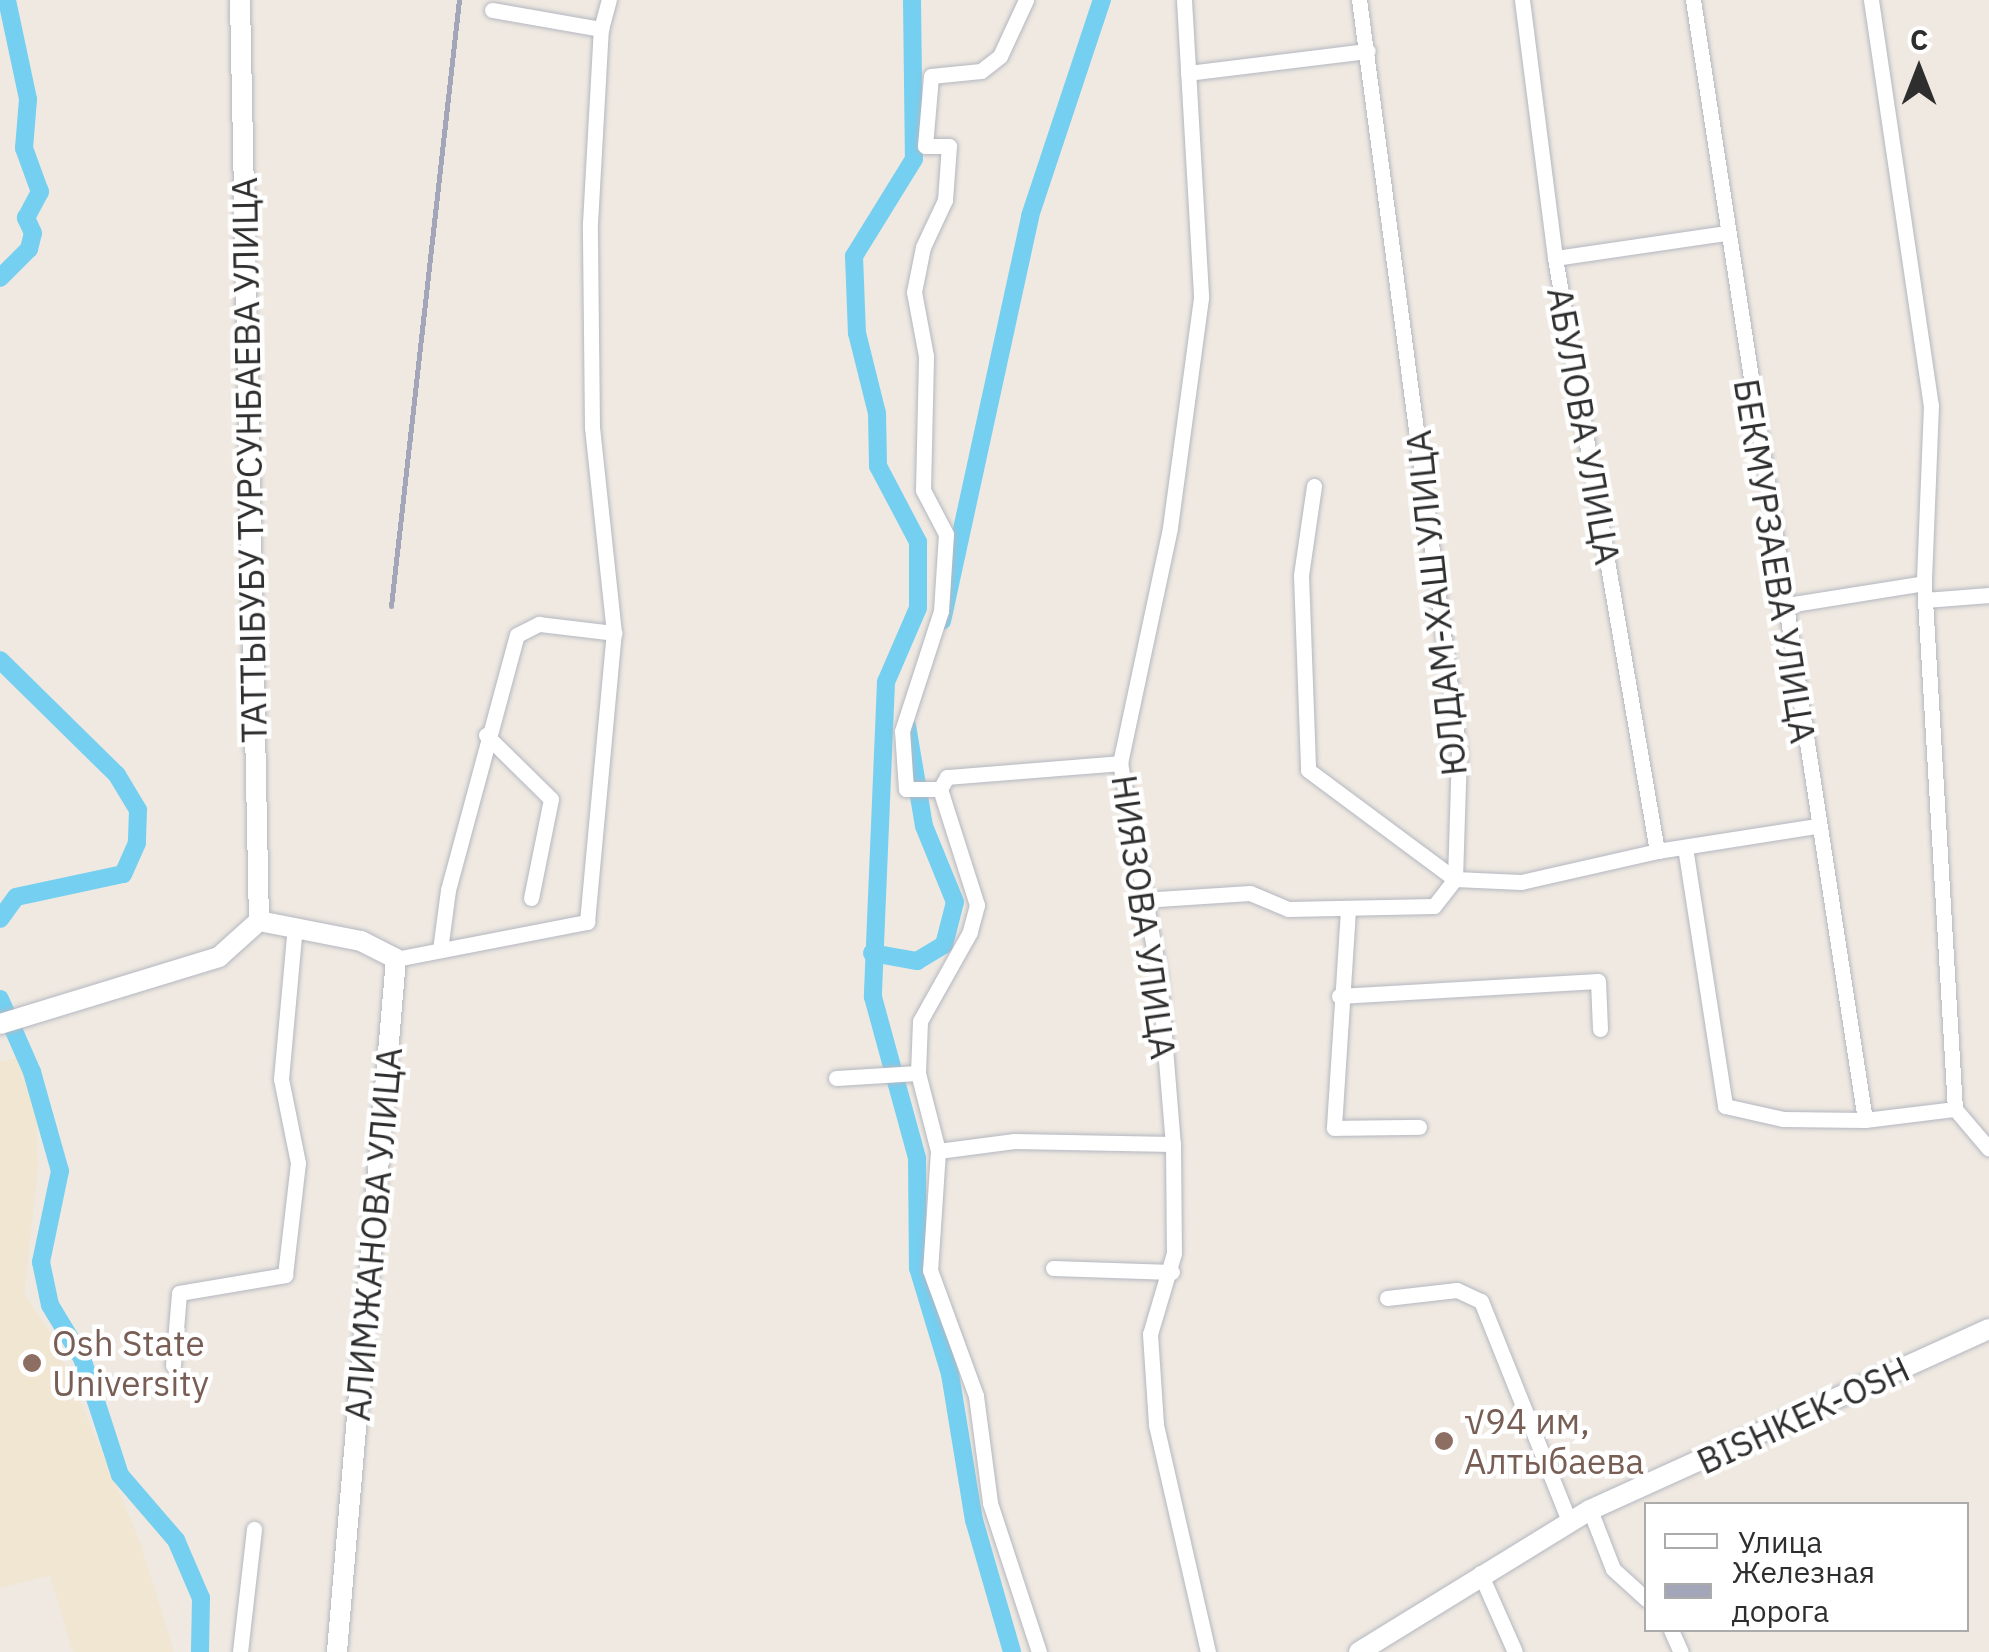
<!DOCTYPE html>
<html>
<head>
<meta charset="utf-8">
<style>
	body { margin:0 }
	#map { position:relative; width:1989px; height:1652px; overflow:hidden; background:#efe9e1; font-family:"IBM Plex Sans",sans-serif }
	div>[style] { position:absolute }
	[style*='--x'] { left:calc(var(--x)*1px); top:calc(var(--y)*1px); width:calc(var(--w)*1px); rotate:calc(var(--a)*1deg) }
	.education>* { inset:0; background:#f0e6d1 }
	.canal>* { height:18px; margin:-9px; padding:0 9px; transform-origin:9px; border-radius:9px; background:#75cff0 }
	.roads { filter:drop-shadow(0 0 2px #b4b7c1) drop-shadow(0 0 2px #b4b7c1) }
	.minor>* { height:15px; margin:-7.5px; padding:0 7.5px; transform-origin:7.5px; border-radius:7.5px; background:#fff }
	.tertiary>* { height:20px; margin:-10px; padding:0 10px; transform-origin:10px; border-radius:10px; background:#fff }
	.rail>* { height:5px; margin:-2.5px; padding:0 2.5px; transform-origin:2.5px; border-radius:2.5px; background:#a3a6b8 }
	.dots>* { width:28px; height:28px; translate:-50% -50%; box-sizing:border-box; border:5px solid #fff; border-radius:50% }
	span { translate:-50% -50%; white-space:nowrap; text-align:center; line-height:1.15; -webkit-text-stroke:9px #fff; paint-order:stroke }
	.street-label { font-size:35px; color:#2e2e2e }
	.education-label { font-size:35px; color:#785e54 }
	.left { translate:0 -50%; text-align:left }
	.legend { position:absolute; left:1644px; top:1502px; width:325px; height:130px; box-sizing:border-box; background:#fff; border:2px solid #ababab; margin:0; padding:12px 18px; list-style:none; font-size:30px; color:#2e2e2e }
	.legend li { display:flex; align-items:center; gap:20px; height:50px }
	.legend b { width:50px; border:2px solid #ababab }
	.north { position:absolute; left:1869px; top:20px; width:100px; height:100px; -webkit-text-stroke:8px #fff; paint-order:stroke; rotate:0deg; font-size:28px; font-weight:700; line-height:40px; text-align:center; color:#2e2e2e }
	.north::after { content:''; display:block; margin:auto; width:35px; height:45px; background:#2e2e2e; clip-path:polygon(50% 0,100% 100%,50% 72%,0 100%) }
</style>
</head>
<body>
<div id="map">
	<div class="education">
		<i style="clip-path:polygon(23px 1055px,36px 1092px,38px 1168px,24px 1293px,53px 1338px,139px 1539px,174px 1652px,73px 1652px,50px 1575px,0 1588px,0 1062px)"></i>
	</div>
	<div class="canal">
		<i style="--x:912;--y:0;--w:159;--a:89.3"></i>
		<i style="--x:914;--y:159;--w:114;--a:121.7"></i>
		<i style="--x:854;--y:256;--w:77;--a:87.8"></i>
		<i style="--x:857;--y:333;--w:82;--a:76"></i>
		<i style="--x:877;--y:413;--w:53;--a:88.9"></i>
		<i style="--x:878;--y:466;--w:86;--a:62.2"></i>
		<i style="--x:918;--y:542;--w:66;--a:90"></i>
		<i style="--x:918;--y:608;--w:81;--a:113.4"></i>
		<i style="--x:886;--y:682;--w:315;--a:92.4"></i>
		<i style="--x:873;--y:997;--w:167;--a:74.7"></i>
		<i style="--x:917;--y:1158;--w:110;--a:89.5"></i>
		<i style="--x:918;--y:1268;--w:111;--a:73.2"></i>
		<i style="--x:950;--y:1374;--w:148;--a:80.7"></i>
		<i style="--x:974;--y:1520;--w:137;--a:73.9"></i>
		<i style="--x:0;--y:278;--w:41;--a:-45"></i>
		<i style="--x:29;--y:249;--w:16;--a:-76"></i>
		<i style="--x:33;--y:233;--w:17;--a:-115"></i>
		<i style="--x:26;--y:218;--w:30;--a:-62"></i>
		<i style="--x:40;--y:192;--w:47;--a:-110"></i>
		<i style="--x:24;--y:148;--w:49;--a:-85.3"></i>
		<i style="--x:28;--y:99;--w:101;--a:-102"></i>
		<i style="--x:942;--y:621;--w:414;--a:-77.7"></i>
		<i style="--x:1030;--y:216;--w:228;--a:-71.6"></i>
		<i style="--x:0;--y:660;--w:164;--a:44.5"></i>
		<i style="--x:117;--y:775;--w:41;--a:59"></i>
		<i style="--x:138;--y:810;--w:33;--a:92"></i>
		<i style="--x:137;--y:843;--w:34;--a:114"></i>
		<i style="--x:123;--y:874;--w:109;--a:167.9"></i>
		<i style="--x:16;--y:897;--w:27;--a:126"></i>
		<i style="--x:872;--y:953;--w:46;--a:10.1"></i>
		<i style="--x:917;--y:961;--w:31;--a:-31"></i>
		<i style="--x:944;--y:945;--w:44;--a:-75.7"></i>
		<i style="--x:955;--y:902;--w:82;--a:-112.2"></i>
		<i style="--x:924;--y:826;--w:101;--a:-99.6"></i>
		<i style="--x:0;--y:999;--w:80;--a:66.3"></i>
		<i style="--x:32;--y:1072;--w:103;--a:74.2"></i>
		<i style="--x:60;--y:1171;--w:93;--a:101.8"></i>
		<i style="--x:41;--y:1262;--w:44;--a:78.2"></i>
		<i style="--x:50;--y:1305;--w:62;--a:58.9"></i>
		<i style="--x:82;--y:1358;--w:123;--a:72"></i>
		<i style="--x:120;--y:1475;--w:86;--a:49.3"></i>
		<i style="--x:176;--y:1540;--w:63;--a:66.7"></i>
		<i style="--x:201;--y:1598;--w:54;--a:91.1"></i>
	</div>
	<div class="roads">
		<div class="minor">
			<i style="--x:1184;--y:0;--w:298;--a:86.7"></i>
			<i style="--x:1201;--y:298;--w:232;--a:97.7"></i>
			<i style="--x:1170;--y:528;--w:240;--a:102"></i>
			<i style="--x:1120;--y:763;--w:216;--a:79.6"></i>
			<i style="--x:1159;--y:975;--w:170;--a:85.3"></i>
			<i style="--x:1173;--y:1144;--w:109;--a:89.5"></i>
			<i style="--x:1174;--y:1253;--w:84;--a:106.5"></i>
			<i style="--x:1150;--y:1334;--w:91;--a:86.2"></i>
			<i style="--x:1156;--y:1425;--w:233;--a:77.1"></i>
			<i style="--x:1522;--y:0;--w:260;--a:82.7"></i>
			<i style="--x:1555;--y:258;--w:602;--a:80.24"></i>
			<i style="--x:1693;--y:0;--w:1133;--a:81.27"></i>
			<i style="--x:1871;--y:0;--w:409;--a:81.6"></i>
			<i style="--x:1931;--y:405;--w:178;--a:92.3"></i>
			<i style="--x:1924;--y:583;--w:527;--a:86.63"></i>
			<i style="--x:492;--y:10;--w:111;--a:9.9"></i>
			<i style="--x:1188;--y:73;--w:181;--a:-7"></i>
			<i style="--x:1555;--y:258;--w:173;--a:-8.3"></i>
			<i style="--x:1314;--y:486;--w:90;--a:98.3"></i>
			<i style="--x:1301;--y:575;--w:195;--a:87.9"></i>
			<i style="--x:1308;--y:770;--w:183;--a:36.6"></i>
			<i style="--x:1455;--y:879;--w:66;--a:2.6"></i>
			<i style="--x:1521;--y:882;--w:139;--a:-12.8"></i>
			<i style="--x:1657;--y:851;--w:162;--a:-8.9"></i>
			<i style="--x:1925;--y:600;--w:64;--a:-4.5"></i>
			<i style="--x:1781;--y:606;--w:145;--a:-9.1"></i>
			<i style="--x:486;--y:735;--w:91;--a:44.6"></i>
			<i style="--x:551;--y:799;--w:101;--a:101.4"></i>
			<i style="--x:940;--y:789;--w:34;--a:180"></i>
			<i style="--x:906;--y:789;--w:58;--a:-93.9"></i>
			<i style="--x:902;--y:731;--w:126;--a:-72"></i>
			<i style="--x:941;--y:611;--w:77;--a:-86.3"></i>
			<i style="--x:946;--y:534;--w:50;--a:-117.6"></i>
			<i style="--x:923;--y:490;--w:134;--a:-88.7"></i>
			<i style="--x:926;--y:356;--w:65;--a:-100.6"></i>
			<i style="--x:914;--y:292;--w:46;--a:-78.7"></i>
			<i style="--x:923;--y:247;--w:52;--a:-64.9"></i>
			<i style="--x:945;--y:200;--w:54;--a:-85.8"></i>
			<i style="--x:949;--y:146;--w:24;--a:180"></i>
			<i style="--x:925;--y:146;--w:70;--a:-85.1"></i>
			<i style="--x:931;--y:76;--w:50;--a:-5.7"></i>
			<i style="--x:981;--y:71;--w:24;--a:-38"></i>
			<i style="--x:1000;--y:56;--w:62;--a:-65.1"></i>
			<i style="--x:940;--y:789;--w:122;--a:72.3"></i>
			<i style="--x:977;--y:905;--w:28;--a:105"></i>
			<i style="--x:970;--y:932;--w:102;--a:119.3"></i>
			<i style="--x:920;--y:1021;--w:52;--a:92.2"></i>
			<i style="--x:918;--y:1073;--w:81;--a:75.6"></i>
			<i style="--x:938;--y:1151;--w:119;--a:93.8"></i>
			<i style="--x:930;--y:1270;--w:134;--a:69.9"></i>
			<i style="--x:976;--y:1396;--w:108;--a:82.5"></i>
			<i style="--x:990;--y:1503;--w:157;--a:71.8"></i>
			<i style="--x:940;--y:789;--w:14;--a:-60"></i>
			<i style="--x:947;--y:777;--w:174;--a:-4.6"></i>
			<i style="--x:1685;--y:847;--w:262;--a:81.2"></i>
			<i style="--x:1725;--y:1106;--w:59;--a:12.6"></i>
			<i style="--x:1783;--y:1119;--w:82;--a:0.7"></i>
			<i style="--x:1865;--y:1120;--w:91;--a:-7"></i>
			<i style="--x:1955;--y:1109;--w:52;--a:49.6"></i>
			<i style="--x:1142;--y:900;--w:108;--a:-3.7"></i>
			<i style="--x:1250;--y:893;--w:41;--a:22.8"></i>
			<i style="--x:1288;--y:909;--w:146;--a:-1.2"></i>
			<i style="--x:1434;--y:906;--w:34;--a:-52"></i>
			<i style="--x:1455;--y:879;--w:125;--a:-88.2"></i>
			<i style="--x:1459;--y:754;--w:761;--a:-97.55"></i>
			<i style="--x:1348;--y:910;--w:218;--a:93.7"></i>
			<i style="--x:1334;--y:1128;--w:85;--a:-0.7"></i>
			<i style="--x:440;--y:950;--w:61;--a:-82.4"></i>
			<i style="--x:448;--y:890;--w:264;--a:-74.9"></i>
			<i style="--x:517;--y:635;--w:25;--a:-27"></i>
			<i style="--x:539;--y:624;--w:76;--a:6.8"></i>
			<i style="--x:396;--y:959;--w:195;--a:-11"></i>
			<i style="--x:587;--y:922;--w:290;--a:-84.7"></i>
			<i style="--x:614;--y:633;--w:206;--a:-96.1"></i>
			<i style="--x:592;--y:428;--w:205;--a:-90.6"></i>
			<i style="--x:590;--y:223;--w:194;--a:-86.8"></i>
			<i style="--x:601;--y:29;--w:30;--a:-75"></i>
			<i style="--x:1339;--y:996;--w:259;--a:-3.3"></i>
			<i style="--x:1598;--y:981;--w:48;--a:87.6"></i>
			<i style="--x:836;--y:1078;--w:82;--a:-3.5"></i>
			<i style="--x:938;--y:1151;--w:77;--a:-7.5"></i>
			<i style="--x:1014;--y:1141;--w:159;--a:1.1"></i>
			<i style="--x:1053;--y:1268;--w:119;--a:1.9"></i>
			<i style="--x:1387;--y:1298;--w:70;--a:-6.5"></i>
			<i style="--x:1457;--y:1290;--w:26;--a:25"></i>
			<i style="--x:1481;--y:1301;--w:237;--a:68.2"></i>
			<i style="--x:173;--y:1365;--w:72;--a:-85.2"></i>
			<i style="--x:179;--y:1293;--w:108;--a:-9.6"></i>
			<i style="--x:285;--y:1275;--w:113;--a:-83.4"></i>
			<i style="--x:298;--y:1163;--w:86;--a:-101.4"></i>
			<i style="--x:281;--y:1079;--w:154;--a:-84.8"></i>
			<i style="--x:1590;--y:1510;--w:63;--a:68.7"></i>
			<i style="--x:1613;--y:1569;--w:45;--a:42.3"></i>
			<i style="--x:1480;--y:1573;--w:86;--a:66.1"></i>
			<i style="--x:1671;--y:1630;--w:24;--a:66"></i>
			<i style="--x:240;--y:1652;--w:124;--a:-83.5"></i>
		</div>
		<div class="tertiary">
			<i style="--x:240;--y:0;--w:921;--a:88.82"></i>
			<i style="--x:259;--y:921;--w:104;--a:11.1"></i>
			<i style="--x:361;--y:941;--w:39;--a:27"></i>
			<i style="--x:396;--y:959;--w:696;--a:94.87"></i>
			<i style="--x:0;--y:1024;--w:229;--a:-17"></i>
			<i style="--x:219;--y:957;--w:54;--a:-42"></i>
			<i style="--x:1359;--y:1652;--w:271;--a:-31.6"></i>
			<i style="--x:1590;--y:1510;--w:438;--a:-24.4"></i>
		</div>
	</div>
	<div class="rail">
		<i style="--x:391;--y:606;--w:610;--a:-83.6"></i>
	</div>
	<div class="dots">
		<i style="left:32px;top:1363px;background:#8d6e63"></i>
		<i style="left:1444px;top:1441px;background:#8d6e63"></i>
	</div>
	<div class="street-label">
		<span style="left:1584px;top:426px;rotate:80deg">АБУЛОВА УЛИЦА</span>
		<span style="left:249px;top:460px;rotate:-91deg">ТАТТЫБУБУ ТУРСУНБАЕВА УЛИЦА</span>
		<span style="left:1775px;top:561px;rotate:81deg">БЕКМУРЗАЕВА УЛИЦА</span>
		<span style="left:1436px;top:603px;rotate:-96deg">ЮЛДАМ-ХАШ УЛИЦА</span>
		<span style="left:1144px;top:917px;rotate:82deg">НИЯЗОВА УЛИЦА</span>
		<span style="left:373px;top:1234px;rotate:-85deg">АЛИМЖАНОВА УЛИЦА</span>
		<span style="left:1803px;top:1415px;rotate:-25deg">BISHKEK-OSH</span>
	</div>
	<div class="education-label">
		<span class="left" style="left:52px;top:1363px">Osh State<br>University</span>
		<span class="left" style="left:1464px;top:1441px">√94 им,<br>Алтыбаева</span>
	</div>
	<ul class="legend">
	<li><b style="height:12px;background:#fff"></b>Улица</li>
	<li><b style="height:12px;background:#a3a6b8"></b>Железная дорога</li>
	</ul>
	<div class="north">С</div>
</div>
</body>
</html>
